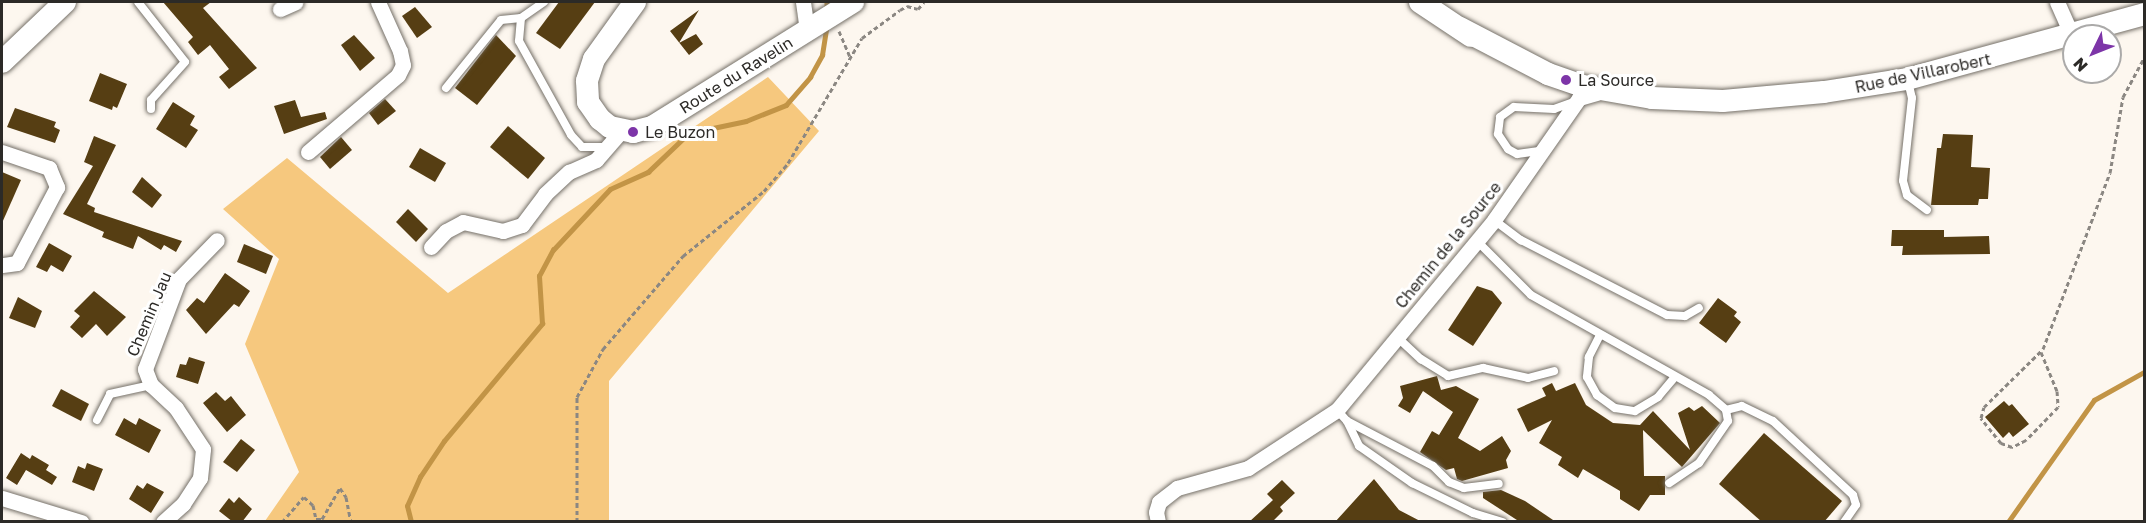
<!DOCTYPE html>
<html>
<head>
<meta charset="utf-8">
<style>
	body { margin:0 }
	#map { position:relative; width:2146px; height:523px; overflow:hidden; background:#fdf7ef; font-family:"Golos Text",sans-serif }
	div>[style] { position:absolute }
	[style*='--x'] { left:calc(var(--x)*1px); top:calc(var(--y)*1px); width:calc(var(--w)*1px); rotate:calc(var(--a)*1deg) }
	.green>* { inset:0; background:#f6c87e }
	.stream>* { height:4.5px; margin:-2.25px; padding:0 2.25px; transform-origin:2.25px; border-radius:2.25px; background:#c29446 }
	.building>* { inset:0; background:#563e13 }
	.path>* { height:3px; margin-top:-1.5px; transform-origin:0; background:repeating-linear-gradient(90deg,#8b8782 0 4.5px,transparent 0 7.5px) }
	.roads { filter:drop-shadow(0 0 2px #757068) drop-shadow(0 0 2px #757068) }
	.lane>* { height:8px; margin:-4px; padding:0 4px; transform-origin:4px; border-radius:4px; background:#fff }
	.street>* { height:15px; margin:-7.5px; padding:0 7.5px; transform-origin:7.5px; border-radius:7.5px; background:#fff }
	.secondary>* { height:22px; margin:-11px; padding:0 11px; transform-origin:11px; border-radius:11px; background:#fff }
	.dots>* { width:16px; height:16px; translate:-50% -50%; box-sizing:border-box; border:3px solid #fff; border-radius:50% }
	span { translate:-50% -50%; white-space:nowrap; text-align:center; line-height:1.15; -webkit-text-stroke:6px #fff; paint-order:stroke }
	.street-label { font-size:16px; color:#2c2a27 }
	.poi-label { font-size:16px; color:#2c2a27 }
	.left { translate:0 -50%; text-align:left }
	.frame { position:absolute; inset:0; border:3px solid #2c2a27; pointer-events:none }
	.north { position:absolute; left:2062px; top:24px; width:60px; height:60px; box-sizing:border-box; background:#fff; border:2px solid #abaaa9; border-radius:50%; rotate:227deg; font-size:16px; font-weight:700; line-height:24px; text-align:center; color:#2c2a27 }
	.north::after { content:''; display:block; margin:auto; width:21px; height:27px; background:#7d35a8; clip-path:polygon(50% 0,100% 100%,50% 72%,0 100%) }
</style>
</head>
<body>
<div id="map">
	<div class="green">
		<i style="clip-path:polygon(768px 77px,819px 131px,609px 381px,609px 521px,265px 521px,299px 472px,245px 344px,279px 259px,223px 209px,287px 158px,448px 293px)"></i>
	</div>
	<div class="stream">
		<i style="--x:827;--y:2;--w:9;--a:90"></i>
		<i style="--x:411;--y:522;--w:16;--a:-104"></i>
		<i style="--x:407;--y:506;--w:32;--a:-66"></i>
		<i style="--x:420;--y:477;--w:43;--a:-56.3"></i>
		<i style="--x:444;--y:441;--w:153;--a:-50.1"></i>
		<i style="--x:542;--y:324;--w:48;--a:-93.6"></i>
		<i style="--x:539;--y:276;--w:30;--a:-62"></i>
		<i style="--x:553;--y:250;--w:83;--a:-46.9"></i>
		<i style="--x:610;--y:189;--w:42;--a:-24.1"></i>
		<i style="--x:648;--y:172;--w:57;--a:-43.6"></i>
		<i style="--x:689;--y:133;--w:58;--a:-11.9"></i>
		<i style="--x:746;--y:121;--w:43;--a:-21.8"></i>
		<i style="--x:786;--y:105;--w:37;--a:-49"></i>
		<i style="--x:810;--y:77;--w:25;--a:-61"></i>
		<i style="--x:822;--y:55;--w:30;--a:-81"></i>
		<i style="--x:2008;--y:522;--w:149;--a:-54.8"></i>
		<i style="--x:2094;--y:400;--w:57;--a:-29.2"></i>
	</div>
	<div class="building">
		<i style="clip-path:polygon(163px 2px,211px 2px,203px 8px,257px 68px,229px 89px,219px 77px,229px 69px,210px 45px,198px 55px,188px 42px,193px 37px)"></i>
		<i style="clip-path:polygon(559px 2px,595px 2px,560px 49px,536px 33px)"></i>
		<i style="clip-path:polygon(415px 7px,432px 27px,417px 38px,402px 16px)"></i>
		<i style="clip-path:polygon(699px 10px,679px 43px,696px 34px,703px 44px,689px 55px,670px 31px)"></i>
		<i style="clip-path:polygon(354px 35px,375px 58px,360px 71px,341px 45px)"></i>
		<i style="clip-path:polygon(496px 35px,516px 56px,477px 105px,455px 88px)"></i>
		<i style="clip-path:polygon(100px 73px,127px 84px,117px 108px,113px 106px,112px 110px,89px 101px)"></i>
		<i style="clip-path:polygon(385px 99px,396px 111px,378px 125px,369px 113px)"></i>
		<i style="clip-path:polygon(295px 100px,301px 117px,325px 112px,327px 119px,284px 134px,274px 106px)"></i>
		<i style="clip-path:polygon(173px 102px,195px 116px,190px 125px,198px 130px,186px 148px,156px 129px)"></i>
		<i style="clip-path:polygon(15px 108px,56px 122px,54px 127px,60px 130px,55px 143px,7px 127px)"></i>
		<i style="clip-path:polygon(508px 126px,545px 158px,528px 179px,490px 147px)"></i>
		<i style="clip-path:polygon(1943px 134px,1973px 135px,1971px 167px,1990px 168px,1988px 199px,1979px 199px,1978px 205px,1931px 205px,1937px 148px,1941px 148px)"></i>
		<i style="clip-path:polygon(94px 136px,116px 145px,87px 204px,95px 208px,94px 212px,182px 241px,176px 252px,164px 245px,161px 250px,138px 236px,133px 249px,102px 237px,104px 232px,63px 214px,93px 166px,84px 162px)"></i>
		<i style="clip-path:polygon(341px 137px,352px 150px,330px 169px,320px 157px)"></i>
		<i style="clip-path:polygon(420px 148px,446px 163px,435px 182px,409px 167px)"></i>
		<i style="clip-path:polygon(2px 172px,21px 180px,2px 223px)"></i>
		<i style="clip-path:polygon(142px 177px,162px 195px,152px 208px,132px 192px)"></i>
		<i style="clip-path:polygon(408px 209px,428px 229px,416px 242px,396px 222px)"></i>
		<i style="clip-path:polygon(1892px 230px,1944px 230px,1944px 237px,1989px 236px,1990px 254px,1902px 255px,1903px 246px,1891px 246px)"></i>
		<i style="clip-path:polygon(49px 243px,72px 256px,63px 272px,51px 265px,47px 272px,36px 267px)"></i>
		<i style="clip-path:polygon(244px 244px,273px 256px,266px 274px,237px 262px)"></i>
		<i style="clip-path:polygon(225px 273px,250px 291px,239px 307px,234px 304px,206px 334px,186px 310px,197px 298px,204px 303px)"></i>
		<i style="clip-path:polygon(1477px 286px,1492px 291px,1502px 303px,1473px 346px,1448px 330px)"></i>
		<i style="clip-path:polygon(94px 291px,126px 317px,107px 336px,96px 324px,82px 338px,70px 327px,80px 316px,74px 311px)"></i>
		<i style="clip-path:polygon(18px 297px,42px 311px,35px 328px,9px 318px)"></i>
		<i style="clip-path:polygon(1718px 298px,1737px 312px,1734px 316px,1741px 322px,1726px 343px,1699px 323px)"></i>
		<i style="clip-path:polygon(189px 357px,205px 362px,198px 384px,176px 377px,180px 364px,186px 365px)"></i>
		<i style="clip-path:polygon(1437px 376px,1441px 390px,1456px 386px,1479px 399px,1458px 438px,1480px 451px,1502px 436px,1511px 451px,1506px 460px,1508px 468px,1462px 481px,1457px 479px,1454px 468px,1446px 470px,1420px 452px,1432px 431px,1439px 435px,1453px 412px,1423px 391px,1410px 413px,1398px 406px,1403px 398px,1400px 386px)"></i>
		<i style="clip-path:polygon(1552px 383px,1556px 391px,1575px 383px,1586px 405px,1613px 423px,1640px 425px,1653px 411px,1690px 450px,1678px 413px,1689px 407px,1694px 411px,1702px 406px,1720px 423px,1682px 467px,1643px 430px,1644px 476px,1665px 476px,1665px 495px,1650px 495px,1639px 511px,1620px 499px,1620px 491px,1583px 469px,1578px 478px,1558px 465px,1562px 457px,1539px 443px,1552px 420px,1528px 432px,1517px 409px,1546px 396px,1542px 388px)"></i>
		<i style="clip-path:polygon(61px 389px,89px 404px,81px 421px,52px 406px)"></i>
		<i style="clip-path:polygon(216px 392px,225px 401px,231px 396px,246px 415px,227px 432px,203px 403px)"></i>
		<i style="clip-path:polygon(2004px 401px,2009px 406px,2012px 404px,2029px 424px,2013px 437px,2009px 432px,2003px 438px,1985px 417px)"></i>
		<i style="clip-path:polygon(124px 418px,136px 425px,139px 418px,161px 430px,149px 453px,115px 435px)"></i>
		<i style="clip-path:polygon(1764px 433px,1842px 501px,1824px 522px,1762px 522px,1719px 484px)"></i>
		<i style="clip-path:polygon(241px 439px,255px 450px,237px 472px,223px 462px)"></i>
		<i style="clip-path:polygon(21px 453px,30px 459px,32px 455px,49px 465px,46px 470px,57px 477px,52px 485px,26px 470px,17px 485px,6px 478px)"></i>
		<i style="clip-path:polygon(87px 463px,103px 469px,94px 491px,72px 482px,78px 466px,85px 469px)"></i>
		<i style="clip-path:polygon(1374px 479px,1399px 510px,1422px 522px,1335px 522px)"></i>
		<i style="clip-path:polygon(1282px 480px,1295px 493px,1280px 507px,1283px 511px,1272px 522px,1249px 522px,1273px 500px,1267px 494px)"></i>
		<i style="clip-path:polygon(147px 483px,164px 492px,151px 513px,129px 499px,137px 485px,143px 489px)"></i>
		<i style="clip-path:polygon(1501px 490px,1525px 501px,1556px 522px,1520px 522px,1483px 498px,1483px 492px)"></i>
		<i style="clip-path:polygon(239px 497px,252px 509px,242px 522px,233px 522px,219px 511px,229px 498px,234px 503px)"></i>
	</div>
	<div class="path">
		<i style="--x:839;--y:31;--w:28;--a:67"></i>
		<i style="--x:2041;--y:352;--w:42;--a:67.7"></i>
		<i style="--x:2057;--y:391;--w:16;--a:86"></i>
		<i style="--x:2058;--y:407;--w:46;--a:134.1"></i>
		<i style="--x:2026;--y:440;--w:16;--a:153"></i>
		<i style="--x:2012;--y:447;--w:12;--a:-160"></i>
		<i style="--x:2001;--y:443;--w:32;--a:-129"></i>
		<i style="--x:1981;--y:418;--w:11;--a:-75"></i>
		<i style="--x:1984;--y:407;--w:83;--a:-44.5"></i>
		<i style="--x:2043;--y:349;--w:188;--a:-69.2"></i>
		<i style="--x:2110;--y:173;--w:77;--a:-80.3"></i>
		<i style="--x:2123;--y:97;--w:44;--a:-61.7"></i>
		<i style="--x:282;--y:522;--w:33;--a:-49"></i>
		<i style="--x:304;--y:497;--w:12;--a:42"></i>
		<i style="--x:313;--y:505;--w:14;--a:78"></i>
		<i style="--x:316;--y:519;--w:6;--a:0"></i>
		<i style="--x:322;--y:519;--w:36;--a:-60"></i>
		<i style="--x:340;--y:488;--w:11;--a:56"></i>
		<i style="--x:346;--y:497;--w:25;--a:79"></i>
		<i style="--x:577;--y:522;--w:125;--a:-90"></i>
		<i style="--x:577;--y:397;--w:55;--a:-61.6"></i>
		<i style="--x:603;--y:349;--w:123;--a:-49.3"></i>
		<i style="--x:683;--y:256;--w:104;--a:-38.7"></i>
		<i style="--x:764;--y:191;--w:37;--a:-49"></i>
		<i style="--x:788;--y:163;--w:145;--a:-59.4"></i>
		<i style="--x:862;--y:38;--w:47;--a:-36.4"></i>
		<i style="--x:900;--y:10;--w:8;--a:-30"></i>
		<i style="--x:907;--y:6;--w:11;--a:15"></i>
		<i style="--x:918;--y:9;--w:9;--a:-49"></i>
	</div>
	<div class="roads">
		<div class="lane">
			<i style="--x:138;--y:2;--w:76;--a:51.9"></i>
			<i style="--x:185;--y:62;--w:51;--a:131.8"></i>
			<i style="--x:151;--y:100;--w:9;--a:90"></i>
			<i style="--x:521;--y:18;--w:23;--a:95"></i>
			<i style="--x:519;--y:41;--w:107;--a:61"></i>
			<i style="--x:571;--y:135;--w:16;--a:47"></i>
			<i style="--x:582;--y:147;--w:25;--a:0"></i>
			<i style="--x:1908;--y:81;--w:17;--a:77"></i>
			<i style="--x:1912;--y:98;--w:83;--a:96.2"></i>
			<i style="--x:1903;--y:181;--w:15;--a:74"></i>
			<i style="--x:1907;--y:195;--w:25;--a:37"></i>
			<i style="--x:446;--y:88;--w:87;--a:-51"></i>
			<i style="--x:501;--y:20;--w:20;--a:-6"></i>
			<i style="--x:521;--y:18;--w:28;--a:-35"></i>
			<i style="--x:1539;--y:151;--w:22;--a:172"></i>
			<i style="--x:1517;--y:154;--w:10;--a:-151"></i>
			<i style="--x:1508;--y:149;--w:18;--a:-124"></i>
			<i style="--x:1498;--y:134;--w:17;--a:-83"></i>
			<i style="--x:1500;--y:117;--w:17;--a:-36"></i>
			<i style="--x:1514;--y:107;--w:40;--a:2.9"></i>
			<i style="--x:1554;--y:109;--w:20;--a:-20"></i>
			<i style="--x:1494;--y:220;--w:34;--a:37"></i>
			<i style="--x:1521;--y:240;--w:164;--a:27.2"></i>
			<i style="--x:1667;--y:315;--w:18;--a:3"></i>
			<i style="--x:1685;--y:316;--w:16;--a:-30"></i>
			<i style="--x:1477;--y:241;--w:76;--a:45"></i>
			<i style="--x:1531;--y:295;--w:204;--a:29.3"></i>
			<i style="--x:1709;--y:395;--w:23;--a:41"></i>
			<i style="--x:1726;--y:410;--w:11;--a:80"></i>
			<i style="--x:1728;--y:421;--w:51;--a:124.6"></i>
			<i style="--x:1699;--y:463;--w:36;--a:146"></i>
			<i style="--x:1600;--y:335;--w:25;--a:117"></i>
			<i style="--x:1589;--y:357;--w:20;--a:96"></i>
			<i style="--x:1587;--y:377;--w:21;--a:61"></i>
			<i style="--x:1597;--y:395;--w:22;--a:36"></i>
			<i style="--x:1615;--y:408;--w:20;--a:9"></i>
			<i style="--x:1635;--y:411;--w:27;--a:-31"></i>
			<i style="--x:1658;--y:397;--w:26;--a:-50"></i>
			<i style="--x:1397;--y:337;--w:33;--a:43"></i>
			<i style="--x:1421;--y:359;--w:32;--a:32"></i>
			<i style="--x:1448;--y:376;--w:36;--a:-13"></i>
			<i style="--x:1483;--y:368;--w:46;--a:12.5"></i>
			<i style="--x:1528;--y:378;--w:27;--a:-15"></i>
			<i style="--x:1337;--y:410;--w:15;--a:48"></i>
			<i style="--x:1347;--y:421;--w:97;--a:27.6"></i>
			<i style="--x:1433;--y:466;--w:23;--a:45"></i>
			<i style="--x:1449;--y:482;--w:16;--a:22"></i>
			<i style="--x:1464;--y:488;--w:35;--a:-7"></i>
			<i style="--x:1726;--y:410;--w:16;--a:-14"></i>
			<i style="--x:1742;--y:406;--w:34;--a:26"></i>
			<i style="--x:1773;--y:421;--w:109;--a:42.8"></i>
			<i style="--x:1853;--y:495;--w:10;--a:73"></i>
			<i style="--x:1856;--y:505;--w:21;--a:125"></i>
			<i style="--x:97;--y:420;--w:29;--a:-63"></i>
			<i style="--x:110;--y:394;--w:42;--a:-12.4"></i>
			<i style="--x:1347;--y:421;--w:28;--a:64"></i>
			<i style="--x:1359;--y:446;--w:65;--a:34.9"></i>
			<i style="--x:1412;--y:483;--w:68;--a:26.2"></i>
			<i style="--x:1473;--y:513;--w:31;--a:17"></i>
		</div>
		<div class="street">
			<i style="--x:803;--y:2;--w:29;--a:82"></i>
			<i style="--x:2057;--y:2;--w:35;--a:66"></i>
			<i style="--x:280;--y:9;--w:17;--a:-24"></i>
			<i style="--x:2;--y:152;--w:50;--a:18.8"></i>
			<i style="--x:49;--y:168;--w:21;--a:67"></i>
			<i style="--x:57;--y:187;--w:86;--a:117.8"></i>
			<i style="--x:17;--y:263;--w:15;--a:172"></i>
			<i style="--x:308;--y:152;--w:118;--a:-40.5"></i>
			<i style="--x:398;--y:75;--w:11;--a:-63"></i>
			<i style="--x:403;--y:65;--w:14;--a:-102"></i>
			<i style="--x:400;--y:51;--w:54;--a:-114.2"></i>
			<i style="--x:431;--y:247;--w:22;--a:-47"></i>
			<i style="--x:446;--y:231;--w:19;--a:-28"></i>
			<i style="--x:463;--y:222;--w:41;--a:12.7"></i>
			<i style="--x:503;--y:231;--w:20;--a:-18"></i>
			<i style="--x:522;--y:225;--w:39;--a:-53"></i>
			<i style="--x:545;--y:194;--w:33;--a:-43"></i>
			<i style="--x:569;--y:172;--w:30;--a:-24"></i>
			<i style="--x:596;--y:160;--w:38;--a:-49"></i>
			<i style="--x:2;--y:498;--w:83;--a:16.9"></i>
			<i style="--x:163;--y:522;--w:27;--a:-42"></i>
			<i style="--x:183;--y:504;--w:31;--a:-57"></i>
			<i style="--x:200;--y:478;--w:29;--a:-84"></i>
			<i style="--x:203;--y:449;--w:49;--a:-123.4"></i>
			<i style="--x:176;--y:408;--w:34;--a:-137"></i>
			<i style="--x:151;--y:385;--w:17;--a:-111"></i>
			<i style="--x:145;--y:369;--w:96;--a:-69.3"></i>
			<i style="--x:179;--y:279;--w:54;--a:-45.7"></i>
			<i style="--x:1158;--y:522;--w:10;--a:-101"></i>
			<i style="--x:1156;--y:512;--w:10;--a:-73"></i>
			<i style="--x:1159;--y:502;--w:23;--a:-38"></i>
			<i style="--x:1177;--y:488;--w:74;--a:-15.7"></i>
			<i style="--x:1248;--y:468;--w:106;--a:-33.1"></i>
			<i style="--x:1337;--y:410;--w:246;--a:-50.4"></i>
			<i style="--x:1494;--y:220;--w:149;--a:-55.1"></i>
			<i style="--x:1579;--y:98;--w:19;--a:-16"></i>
		</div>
		<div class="secondary">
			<i style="--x:635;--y:2;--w:70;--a:125.7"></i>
			<i style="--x:594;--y:59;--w:23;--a:108"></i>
			<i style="--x:587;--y:81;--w:21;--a:87"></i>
			<i style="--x:588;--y:102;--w:21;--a:55"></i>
			<i style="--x:600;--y:119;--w:13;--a:39"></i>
			<i style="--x:610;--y:127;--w:24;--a:12"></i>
			<i style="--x:633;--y:132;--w:20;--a:-15"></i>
			<i style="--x:652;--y:127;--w:237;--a:-31.9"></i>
			<i style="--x:1420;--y:2;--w:61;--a:33.7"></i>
			<i style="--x:1460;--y:28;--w:99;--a:27.6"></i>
			<i style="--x:1548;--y:74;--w:37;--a:19"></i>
			<i style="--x:1583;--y:86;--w:70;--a:9.9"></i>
			<i style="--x:1652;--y:98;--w:71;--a:2.4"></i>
			<i style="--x:1723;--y:101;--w:101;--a:-5.1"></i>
			<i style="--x:1824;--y:92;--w:84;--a:-8.9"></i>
			<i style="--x:1907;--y:79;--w:246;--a:-15.3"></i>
			<i style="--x:2;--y:62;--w:87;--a:-43.6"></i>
		</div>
	</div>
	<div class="dots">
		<i style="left:1566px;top:80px;background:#7d35a8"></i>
		<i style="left:633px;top:132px;background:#7d35a8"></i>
	</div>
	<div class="street-label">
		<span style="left:1923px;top:73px;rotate:-12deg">Rue de Villarobert</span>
		<span style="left:736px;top:75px;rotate:-32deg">Route du Ravelin</span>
		<span style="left:1448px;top:245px;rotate:-51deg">Chemin de la Source</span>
		<span style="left:149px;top:314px;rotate:-67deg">Chemin Jau</span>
	</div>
	<div class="poi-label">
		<span class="left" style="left:1578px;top:80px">La Source</span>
		<span class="left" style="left:645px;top:132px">Le Buzon</span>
	</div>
	<div class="frame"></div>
	<div class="north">N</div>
</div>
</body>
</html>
